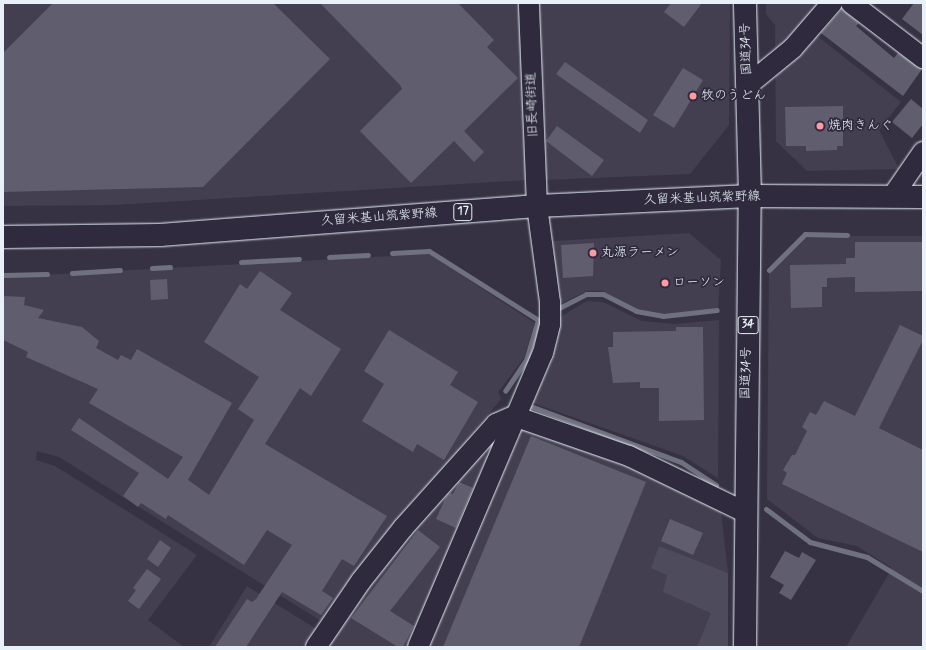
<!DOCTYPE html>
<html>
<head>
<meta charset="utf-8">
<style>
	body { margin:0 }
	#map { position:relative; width:926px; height:650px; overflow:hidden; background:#363244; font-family:Mynerve,"Klee One",sans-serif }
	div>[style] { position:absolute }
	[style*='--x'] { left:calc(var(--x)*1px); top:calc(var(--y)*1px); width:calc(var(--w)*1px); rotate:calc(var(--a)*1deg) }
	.built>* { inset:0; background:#433f51 }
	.green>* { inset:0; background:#4d4b5c }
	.stream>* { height:5px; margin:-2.5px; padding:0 2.5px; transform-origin:2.5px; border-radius:2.5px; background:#70717f }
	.building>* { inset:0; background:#605e6e }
	.roads { filter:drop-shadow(0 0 1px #e8f1f8) drop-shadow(0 0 1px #e8f1f8) }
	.minor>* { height:20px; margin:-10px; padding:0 10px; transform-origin:10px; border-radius:10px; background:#2f2a3d }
	.primary>* { height:22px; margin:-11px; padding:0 11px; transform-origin:11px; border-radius:11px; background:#2f2a3d }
	.trunk>* { height:22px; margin:-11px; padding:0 11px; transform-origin:11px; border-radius:11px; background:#2f2a3d }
	.dots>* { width:11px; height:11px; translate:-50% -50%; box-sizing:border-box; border:2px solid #2f2a3d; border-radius:50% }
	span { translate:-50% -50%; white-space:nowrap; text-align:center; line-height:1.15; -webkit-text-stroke:3.5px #2f2a3d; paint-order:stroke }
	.shield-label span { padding:1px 3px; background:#2f2a3d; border:1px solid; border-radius:3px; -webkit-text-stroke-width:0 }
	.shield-label { font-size:12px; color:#e8f1f8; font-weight:700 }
	.street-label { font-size:13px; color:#e8f1f8 }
	.poi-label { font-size:13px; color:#e8f1f8 }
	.left { translate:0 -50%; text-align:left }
	.frame { position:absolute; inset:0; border:4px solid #e8f1f8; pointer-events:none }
</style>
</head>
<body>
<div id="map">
	<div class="built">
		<i style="clip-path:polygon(3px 3px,519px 3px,527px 180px,114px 205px,3px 206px)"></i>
		<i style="clip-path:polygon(534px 3px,730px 3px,729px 125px,690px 174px,545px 180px)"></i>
		<i style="clip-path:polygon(766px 3px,828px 3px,807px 28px,901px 102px,879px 130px,899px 169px,807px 171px,776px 141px,775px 25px,766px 14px)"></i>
		<i style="clip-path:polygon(689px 233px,721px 260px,718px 308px,664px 314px,632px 308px,603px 291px,587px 291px,558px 305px,553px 241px)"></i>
		<i style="clip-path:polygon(804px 236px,923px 236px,923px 647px,846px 647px,892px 568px,857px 546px,818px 538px,767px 499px,769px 271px)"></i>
		<i style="clip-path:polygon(429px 254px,535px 323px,524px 358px,498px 392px,501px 399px,398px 524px,323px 622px,59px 457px,37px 451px,36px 460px,55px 466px,197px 555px,148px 620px,184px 647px,3px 647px,3px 277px)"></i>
		<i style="clip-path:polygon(587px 301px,603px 302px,642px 321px,675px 324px,719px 320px,718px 478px,683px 456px,533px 403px,553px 358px,560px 317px)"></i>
		<i style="clip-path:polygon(523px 428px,635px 468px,721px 511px,728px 573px,728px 647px,430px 647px)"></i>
		<i style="clip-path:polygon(483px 453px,489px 458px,409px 647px,325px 647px,370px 582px,474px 456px)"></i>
		<i style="clip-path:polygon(247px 586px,318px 630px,307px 647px,209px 647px)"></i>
	</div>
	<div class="green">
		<i style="clip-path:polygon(659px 546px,728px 573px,728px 647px,697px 647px,711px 613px,663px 592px,667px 575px,651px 568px)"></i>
	</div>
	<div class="stream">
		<i style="--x:392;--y:253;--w:37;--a:-3"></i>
		<i style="--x:429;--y:251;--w:129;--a:32.3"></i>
		<i style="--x:538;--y:320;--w:42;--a:106.7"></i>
		<i style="--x:526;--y:360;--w:37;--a:124"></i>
		<i style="--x:329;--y:257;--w:39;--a:-3"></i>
		<i style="--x:241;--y:262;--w:58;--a:-3"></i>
		<i style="--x:152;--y:268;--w:18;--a:-3"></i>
		<i style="--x:769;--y:270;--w:51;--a:-45"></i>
		<i style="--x:805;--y:234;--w:42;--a:1.4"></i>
		<i style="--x:72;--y:273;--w:48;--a:-3.6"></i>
		<i style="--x:3;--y:275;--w:44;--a:-1.3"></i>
		<i style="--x:559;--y:308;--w:30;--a:-27"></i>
		<i style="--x:586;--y:294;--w:17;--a:0"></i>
		<i style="--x:603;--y:294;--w:37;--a:27"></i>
		<i style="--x:636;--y:311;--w:27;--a:10"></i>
		<i style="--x:663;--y:316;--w:54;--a:-6.3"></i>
		<i style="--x:533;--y:407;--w:158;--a:20.4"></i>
		<i style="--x:681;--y:462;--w:42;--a:33.3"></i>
		<i style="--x:766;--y:509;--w:55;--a:36.9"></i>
		<i style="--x:810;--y:542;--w:59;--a:14.7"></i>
		<i style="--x:867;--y:557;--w:66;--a:31.3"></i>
	</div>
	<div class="building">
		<i style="clip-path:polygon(53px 3px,273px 3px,330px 59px,203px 187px,3px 192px,3px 53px)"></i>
		<i style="clip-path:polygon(320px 3px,458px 3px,494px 40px,487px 47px,518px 78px,464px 131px,484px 152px,474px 162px,454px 141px,411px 183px,360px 131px,402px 89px,400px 85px)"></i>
		<i style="clip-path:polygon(671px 3px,702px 3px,684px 27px,664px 12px)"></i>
		<i style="clip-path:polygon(914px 3px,923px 3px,923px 35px,902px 19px)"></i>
		<i style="clip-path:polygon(842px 9px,859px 23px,856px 26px,894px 58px,898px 53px,922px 69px,903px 96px,821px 33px)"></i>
		<i style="clip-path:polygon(565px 62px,648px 120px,640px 133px,556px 74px)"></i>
		<i style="clip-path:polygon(683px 68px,703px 80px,674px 128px,653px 115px)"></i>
		<i style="clip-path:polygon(911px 99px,923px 109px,923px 124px,912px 138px,892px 122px)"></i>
		<i style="clip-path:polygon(843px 106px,843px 146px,837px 146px,837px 150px,806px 151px,806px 146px,786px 146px,785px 107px)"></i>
		<i style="clip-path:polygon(557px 126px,604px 160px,592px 176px,546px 141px)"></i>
		<i style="clip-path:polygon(855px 242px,923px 242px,923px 291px,855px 292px,855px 277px,827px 278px,827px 287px,822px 287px,822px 307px,791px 308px,790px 265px,846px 264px,846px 258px,855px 258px)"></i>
		<i style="clip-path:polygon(594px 243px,593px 276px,563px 278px,561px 245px)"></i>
		<i style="clip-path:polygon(260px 271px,292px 293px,280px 310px,341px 349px,311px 396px,300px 388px,265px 444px,387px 516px,354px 566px,342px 559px,322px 591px,333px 598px,321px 615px,282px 592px,246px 647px,215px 647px,247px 599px,252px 602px,256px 599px,292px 545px,267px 530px,244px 565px,168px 515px,166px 519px,141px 503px,138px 507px,123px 496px,139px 473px,71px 430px,79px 418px,168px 479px,183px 457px,89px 403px,98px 389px,26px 357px,28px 352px,3px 340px,3px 296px,25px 297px,24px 305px,44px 310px,38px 318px,82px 327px,99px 341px,96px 348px,118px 360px,121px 355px,131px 360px,137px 349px,232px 403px,188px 480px,209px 495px,254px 420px,238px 409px,259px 377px,204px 342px,240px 284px,247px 289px)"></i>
		<i style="clip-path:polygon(167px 279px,168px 299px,151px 300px,150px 280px)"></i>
		<i style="clip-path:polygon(900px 325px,923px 336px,923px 340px,879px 428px,923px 450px,923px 552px,782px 484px,787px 473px,783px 470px,792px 455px,795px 455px,807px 431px,802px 427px,810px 412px,816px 415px,824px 401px,855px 416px)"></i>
		<i style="clip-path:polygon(676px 327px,703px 327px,704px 420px,659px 421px,659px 388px,640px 388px,640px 382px,613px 383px,608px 347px,613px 347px,613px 332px,676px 331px)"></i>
		<i style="clip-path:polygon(389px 330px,458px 372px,450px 385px,478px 402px,444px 460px,417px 444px,413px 452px,362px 421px,384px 384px,364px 371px)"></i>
		<i style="clip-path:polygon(531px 436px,646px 482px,579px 647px,443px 647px)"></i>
		<i style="clip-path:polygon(459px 482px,473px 488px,456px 528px,436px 519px,446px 497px,450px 493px,453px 494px)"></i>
		<i style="clip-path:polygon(670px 519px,703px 533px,693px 555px,661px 541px)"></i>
		<i style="clip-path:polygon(418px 530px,440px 547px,390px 611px,414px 626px,403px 647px,398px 647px,351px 618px)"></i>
		<i style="clip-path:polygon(160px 540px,171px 548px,158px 567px,147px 559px)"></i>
		<i style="clip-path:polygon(785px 551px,799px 558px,802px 552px,816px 560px,791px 600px,779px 593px,784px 585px,770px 577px)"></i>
		<i style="clip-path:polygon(147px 569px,161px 579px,139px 609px,128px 601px,136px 590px,133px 588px)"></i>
	</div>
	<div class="roads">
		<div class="minor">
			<i style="--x:851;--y:3;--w:91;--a:37.4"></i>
			<i style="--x:748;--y:85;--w:58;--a:-39.4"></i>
			<i style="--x:793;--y:48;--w:60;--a:-49.1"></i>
			<i style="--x:892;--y:197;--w:55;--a:-55.4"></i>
			<i style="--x:316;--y:647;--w:80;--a:-55.7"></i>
			<i style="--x:361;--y:581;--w:68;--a:-51.6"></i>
			<i style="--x:403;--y:528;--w:140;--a:-48.2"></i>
			<i style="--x:496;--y:424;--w:20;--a:-24"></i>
			<i style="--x:514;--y:416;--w:122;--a:19.2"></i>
			<i style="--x:629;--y:456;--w:129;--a:25.8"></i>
			<i style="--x:418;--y:647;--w:319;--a:-67"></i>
			<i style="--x:543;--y:353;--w:30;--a:-76"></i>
			<i style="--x:550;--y:324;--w:22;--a:-90"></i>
			<i style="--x:550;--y:302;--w:97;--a:-97.7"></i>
			<i style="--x:537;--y:206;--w:203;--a:-92.3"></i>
		</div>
		<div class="primary">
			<i style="--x:3;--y:237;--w:157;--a:-0.7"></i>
			<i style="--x:160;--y:235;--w:378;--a:-4.4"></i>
			<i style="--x:537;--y:206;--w:213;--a:-2.7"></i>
			<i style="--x:750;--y:196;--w:173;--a:0.3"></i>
		</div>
		<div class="trunk">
			<i style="--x:745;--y:647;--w:451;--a:-89.4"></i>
			<i style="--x:750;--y:196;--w:193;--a:-91.5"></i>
		</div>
	</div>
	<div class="dots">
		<i style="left:693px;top:96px;background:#ff9aa2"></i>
		<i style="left:820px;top:126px;background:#ff9aa2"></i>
		<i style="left:593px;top:253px;background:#ff9aa2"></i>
		<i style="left:665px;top:283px;background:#ff9aa2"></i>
	</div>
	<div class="shield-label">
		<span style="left:463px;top:212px">17</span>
		<span style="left:748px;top:325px">34</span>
	</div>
	<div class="street-label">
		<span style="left:747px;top:49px;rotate:-92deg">国道34号</span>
		<span style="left:533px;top:105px;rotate:-92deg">旧長崎街道</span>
		<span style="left:702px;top:199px;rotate:-2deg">久留米基山筑紫野線</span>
		<span style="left:379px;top:218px;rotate:-4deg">久留米基山筑紫野線</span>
		<span style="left:747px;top:373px;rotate:-89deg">国道34号</span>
	</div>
	<div class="poi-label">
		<span class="left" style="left:701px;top:96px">牧のうどん</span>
		<span class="left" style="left:828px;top:126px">焼肉きんぐ</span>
		<span class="left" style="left:601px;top:253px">丸源ラーメン</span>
		<span class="left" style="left:673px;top:283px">ローソン</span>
	</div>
	<div class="frame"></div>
</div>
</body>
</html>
